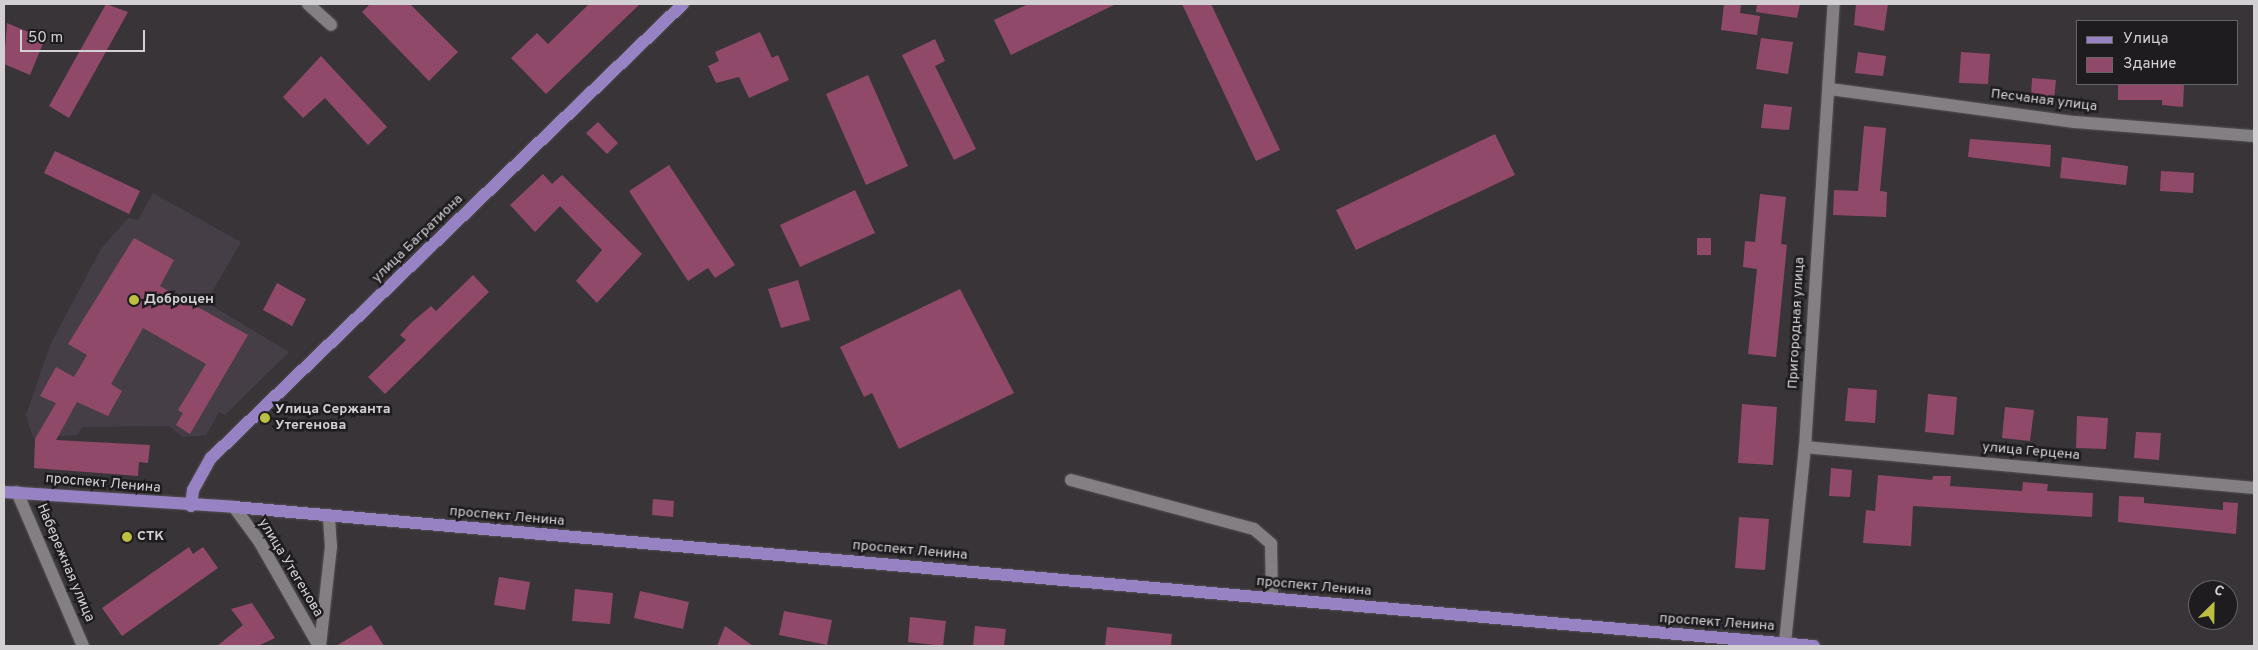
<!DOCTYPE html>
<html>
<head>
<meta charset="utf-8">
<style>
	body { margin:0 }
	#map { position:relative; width:2258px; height:650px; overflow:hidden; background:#383438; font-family:Overpass,sans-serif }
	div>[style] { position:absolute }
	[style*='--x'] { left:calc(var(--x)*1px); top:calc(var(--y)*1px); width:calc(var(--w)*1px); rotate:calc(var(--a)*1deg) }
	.built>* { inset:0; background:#463e46 }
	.building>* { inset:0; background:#914969 }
	.roads { filter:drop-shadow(0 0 1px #555255) drop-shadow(0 0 1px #555255) }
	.minor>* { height:12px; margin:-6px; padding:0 6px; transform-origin:6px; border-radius:6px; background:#837f83 }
	.secondary>* { height:12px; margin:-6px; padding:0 6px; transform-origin:6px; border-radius:6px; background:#837f83 }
	.primary>* { height:12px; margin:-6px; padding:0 6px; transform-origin:6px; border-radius:6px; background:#9783c4 }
	.dots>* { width:14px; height:14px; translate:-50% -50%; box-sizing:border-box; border:2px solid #1e1c1e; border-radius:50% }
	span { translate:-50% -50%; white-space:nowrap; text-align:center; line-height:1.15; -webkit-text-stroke:5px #1e1c1e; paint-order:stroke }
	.street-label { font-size:14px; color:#d3d0d3 }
	.poi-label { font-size:14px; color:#d3d0d3; font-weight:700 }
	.left { translate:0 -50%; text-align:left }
	.frame { position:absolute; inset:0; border:5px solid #d3d0d3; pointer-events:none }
	.legend { position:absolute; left:2076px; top:20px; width:162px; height:65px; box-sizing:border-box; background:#1e1c1e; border:1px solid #666466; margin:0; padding:6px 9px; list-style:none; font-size:15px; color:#d3d0d3 }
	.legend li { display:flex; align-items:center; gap:10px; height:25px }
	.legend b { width:25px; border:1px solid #666466 }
	.north { position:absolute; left:2188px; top:580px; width:50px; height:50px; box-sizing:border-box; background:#1e1c1e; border:1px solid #666466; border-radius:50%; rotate:23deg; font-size:14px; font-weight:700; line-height:20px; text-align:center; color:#d3d0d3 }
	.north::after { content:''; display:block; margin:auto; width:18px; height:22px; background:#bdbf43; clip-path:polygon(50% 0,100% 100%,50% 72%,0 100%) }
	.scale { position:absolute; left:20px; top:30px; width:125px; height:22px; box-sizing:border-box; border:2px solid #d3d0d3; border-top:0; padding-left:6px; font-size:15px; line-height:18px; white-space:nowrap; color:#d3d0d3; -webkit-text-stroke:4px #1e1c1e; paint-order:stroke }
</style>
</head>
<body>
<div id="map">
	<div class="built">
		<i style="clip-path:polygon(153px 193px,241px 242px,206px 302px,289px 352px,225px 415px,219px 412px,206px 435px,183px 437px,169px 426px,82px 427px,77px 435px,33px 438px,26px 415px,51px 343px,101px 249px,128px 218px,138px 220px)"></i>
	</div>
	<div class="building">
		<i style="clip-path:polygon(106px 4px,128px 12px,69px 118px,49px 106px)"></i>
		<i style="clip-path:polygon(370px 4px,410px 4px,458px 52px,429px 81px,362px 12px)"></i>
		<i style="clip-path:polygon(589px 4px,640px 4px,546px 94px,511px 58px,537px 33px,548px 44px)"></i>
		<i style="clip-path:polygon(1028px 4px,1116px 4px,1011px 55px,994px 20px)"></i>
		<i style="clip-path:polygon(1182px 4px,1211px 4px,1280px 150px,1256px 161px)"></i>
		<i style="clip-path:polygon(1724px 4px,1741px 5px,1740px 13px,1760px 16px,1757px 35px,1721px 30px)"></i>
		<i style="clip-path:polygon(1757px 4px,1800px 4px,1797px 18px,1756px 12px)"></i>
		<i style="clip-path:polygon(1856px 4px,1888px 4px,1884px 31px,1854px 25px)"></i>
		<i style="clip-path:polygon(7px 23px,45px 39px,30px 75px,4px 64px)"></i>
		<i style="clip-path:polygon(760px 32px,772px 58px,778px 55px,789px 80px,749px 98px,739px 77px,716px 83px,708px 66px,719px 61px,715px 52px)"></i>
		<i style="clip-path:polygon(1761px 38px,1793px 42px,1788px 74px,1756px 69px)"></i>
		<i style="clip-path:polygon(935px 39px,945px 61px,935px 66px,976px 149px,954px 160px,902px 55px)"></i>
		<i style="clip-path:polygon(1858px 52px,1886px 56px,1883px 76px,1855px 73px)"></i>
		<i style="clip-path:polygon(1961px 52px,1990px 54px,1988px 84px,1959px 83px)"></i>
		<i style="clip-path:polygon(321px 56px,387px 127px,368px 145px,325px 98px,303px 118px,283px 97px)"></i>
		<i style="clip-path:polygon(868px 75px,908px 166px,866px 185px,826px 94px)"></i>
		<i style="clip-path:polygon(2032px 78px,2056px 80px,2054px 100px,2031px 98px)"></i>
		<i style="clip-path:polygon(2118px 84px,2184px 84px,2183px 107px,2162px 105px,2162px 100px,2118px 100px)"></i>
		<i style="clip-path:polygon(1764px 104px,1792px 107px,1789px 130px,1761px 128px)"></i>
		<i style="clip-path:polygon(598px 122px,618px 143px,607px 154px,586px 133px)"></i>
		<i style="clip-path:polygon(1864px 126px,1886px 128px,1880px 191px,1887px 192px,1886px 217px,1833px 215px,1834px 190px,1858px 191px)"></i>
		<i style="clip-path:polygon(1495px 134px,1515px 175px,1356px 250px,1336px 210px)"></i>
		<i style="clip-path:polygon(1970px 139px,2051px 145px,2050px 167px,1968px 157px)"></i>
		<i style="clip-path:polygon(55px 151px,140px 191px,129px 214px,44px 173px)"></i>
		<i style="clip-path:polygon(2062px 157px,2128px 166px,2126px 185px,2060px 178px)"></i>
		<i style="clip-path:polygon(669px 165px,735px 265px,715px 278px,708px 268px,688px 281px,629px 191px)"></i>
		<i style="clip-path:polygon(2161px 171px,2194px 173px,2193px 193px,2160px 191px)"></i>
		<i style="clip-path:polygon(543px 174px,552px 184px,562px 175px,642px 254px,597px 303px,576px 281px,602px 250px,560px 206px,535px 232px,510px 205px)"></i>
		<i style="clip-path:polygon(855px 190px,875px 233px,800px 267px,780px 225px)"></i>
		<i style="clip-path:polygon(1760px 194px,1786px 197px,1781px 244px,1787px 245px,1776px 357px,1748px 354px,1757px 269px,1743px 267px,1745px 241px,1755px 242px)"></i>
		<i style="clip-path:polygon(134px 238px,174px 260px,160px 286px,248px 335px,190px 434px,176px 425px,183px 413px,178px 410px,206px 364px,143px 328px,111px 384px,122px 391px,108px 416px,77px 402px,56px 440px,150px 445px,148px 463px,139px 462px,138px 476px,34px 468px,35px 439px,56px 403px,40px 396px,56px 367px,74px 377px,87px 355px,68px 344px)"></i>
		<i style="clip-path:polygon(1697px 238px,1711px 238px,1711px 255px,1697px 255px)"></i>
		<i style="clip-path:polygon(473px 275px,489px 292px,385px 394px,368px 377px,406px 340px,400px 335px,411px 323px,431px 306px,436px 311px)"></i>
		<i style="clip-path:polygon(798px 280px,810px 320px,781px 328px,768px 289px)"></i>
		<i style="clip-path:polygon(277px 283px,306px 299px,292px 326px,263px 310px)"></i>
		<i style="clip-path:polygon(960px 289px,1014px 393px,899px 449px,872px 393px,864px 397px,840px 347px)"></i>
		<i style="clip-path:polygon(1848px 388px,1877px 390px,1875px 423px,1845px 421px)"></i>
		<i style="clip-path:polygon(1928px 394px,1957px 397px,1954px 435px,1925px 432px)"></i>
		<i style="clip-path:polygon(1742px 404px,1777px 407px,1773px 465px,1738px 463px)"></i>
		<i style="clip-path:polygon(2005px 407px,2034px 410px,2030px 441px,2002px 438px)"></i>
		<i style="clip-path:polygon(2077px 416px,2108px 418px,2106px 449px,2076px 448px)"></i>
		<i style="clip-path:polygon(2136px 432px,2161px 433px,2159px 460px,2134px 458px)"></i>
		<i style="clip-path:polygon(1831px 468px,1852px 470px,1850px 497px,1829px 496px)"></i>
		<i style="clip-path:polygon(1878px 475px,1932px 480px,1933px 476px,1951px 476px,1950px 486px,2022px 491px,2023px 482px,2048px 484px,2047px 491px,2093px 493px,2092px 517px,1913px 506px,1911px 546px,1863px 543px,1866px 510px,1875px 511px)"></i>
		<i style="clip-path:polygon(2119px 496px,2144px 497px,2144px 503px,2223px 510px,2223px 502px,2238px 503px,2236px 534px,2118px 522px)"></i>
		<i style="clip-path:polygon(653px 499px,674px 501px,673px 517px,652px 515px)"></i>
		<i style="clip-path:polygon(1739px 517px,1769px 519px,1765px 570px,1735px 568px)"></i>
		<i style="clip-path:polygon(189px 547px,193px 554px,203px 547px,218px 568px,122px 636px,102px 608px)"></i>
		<i style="clip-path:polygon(499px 577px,530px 582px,525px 610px,494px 605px)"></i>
		<i style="clip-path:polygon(575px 589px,613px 593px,610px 624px,572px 621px)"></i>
		<i style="clip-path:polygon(640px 591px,689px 602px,683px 629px,634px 618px)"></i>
		<i style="clip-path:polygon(252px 603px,275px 638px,258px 646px,217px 646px,243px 625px,231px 609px)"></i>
		<i style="clip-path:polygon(784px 611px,832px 620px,827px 645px,779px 635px)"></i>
		<i style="clip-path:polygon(910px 617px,946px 621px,943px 646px,908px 642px)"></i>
		<i style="clip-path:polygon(371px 625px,384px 646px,336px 646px)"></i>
		<i style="clip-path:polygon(725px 626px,735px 633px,753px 646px,717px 646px)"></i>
		<i style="clip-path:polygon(975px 626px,1006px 629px,1004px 646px,973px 646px)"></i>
		<i style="clip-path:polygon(1107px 627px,1172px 634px,1171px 646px,1105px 646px)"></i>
	</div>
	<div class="roads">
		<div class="minor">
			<i style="--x:308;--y:4;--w:31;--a:42"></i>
			<i style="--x:1830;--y:89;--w:247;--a:7.7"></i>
			<i style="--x:2075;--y:122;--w:180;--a:4.5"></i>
			<i style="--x:1805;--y:447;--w:451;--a:5.2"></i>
			<i style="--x:1071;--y:480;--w:189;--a:15"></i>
			<i style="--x:1254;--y:529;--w:23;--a:41"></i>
			<i style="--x:1271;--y:544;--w:54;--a:88.9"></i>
			<i style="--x:17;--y:492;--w:168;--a:66.8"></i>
			<i style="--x:1785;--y:643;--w:197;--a:-84.2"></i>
			<i style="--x:1805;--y:447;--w:444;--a:-86.3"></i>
		</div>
		<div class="secondary">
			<i style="--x:234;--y:507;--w:42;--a:53.7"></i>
			<i style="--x:259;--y:541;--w:121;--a:60.3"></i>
			<i style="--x:320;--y:646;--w:100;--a:-83.7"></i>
			<i style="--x:331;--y:547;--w:32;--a:-94"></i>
		</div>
		<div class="primary">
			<i style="--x:4;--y:492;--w:230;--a:3.7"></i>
			<i style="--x:234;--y:507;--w:1586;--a:5.03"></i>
			<i style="--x:191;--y:506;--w:16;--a:-83"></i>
			<i style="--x:193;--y:490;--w:37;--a:-61"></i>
			<i style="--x:211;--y:458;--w:655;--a:-43.89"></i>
		</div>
	</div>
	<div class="dots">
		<i style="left:134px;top:300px;background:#bdbf43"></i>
		<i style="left:265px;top:418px;background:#bdbf43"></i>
		<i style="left:127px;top:537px;background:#bdbf43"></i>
	</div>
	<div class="street-label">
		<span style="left:2044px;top:101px;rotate:7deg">Песчаная улица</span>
		<span style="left:418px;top:239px;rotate:-44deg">улица Багратиона</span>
		<span style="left:1797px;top:323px;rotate:-87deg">Пригородная улица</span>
		<span style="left:2031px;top:452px;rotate:5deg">улица Герцена</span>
		<span style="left:103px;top:484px;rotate:5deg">проспект Ленина</span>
		<span style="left:507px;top:517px;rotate:5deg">проспект Ленина</span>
		<span style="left:910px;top:551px;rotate:5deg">проспект Ленина</span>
		<span style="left:65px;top:563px;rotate:67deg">Набережная улица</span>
		<span style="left:290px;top:568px;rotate:59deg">улица Утегенова</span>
		<span style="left:1314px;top:587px;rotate:5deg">проспект Ленина</span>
		<span style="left:1717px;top:623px;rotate:4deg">проспект Ленина</span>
	</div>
	<div class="poi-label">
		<span class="left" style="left:144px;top:300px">Доброцен</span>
		<span class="left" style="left:275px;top:418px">Улица Сержанта<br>Утегенова</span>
		<span class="left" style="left:137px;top:537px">СТК</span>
	</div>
	<div class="frame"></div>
	<ul class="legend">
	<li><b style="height:6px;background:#9783c4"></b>Улица</li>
	<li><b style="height:14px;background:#914969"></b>Здание</li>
	</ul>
	<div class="north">С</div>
	<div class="scale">50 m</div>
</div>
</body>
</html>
